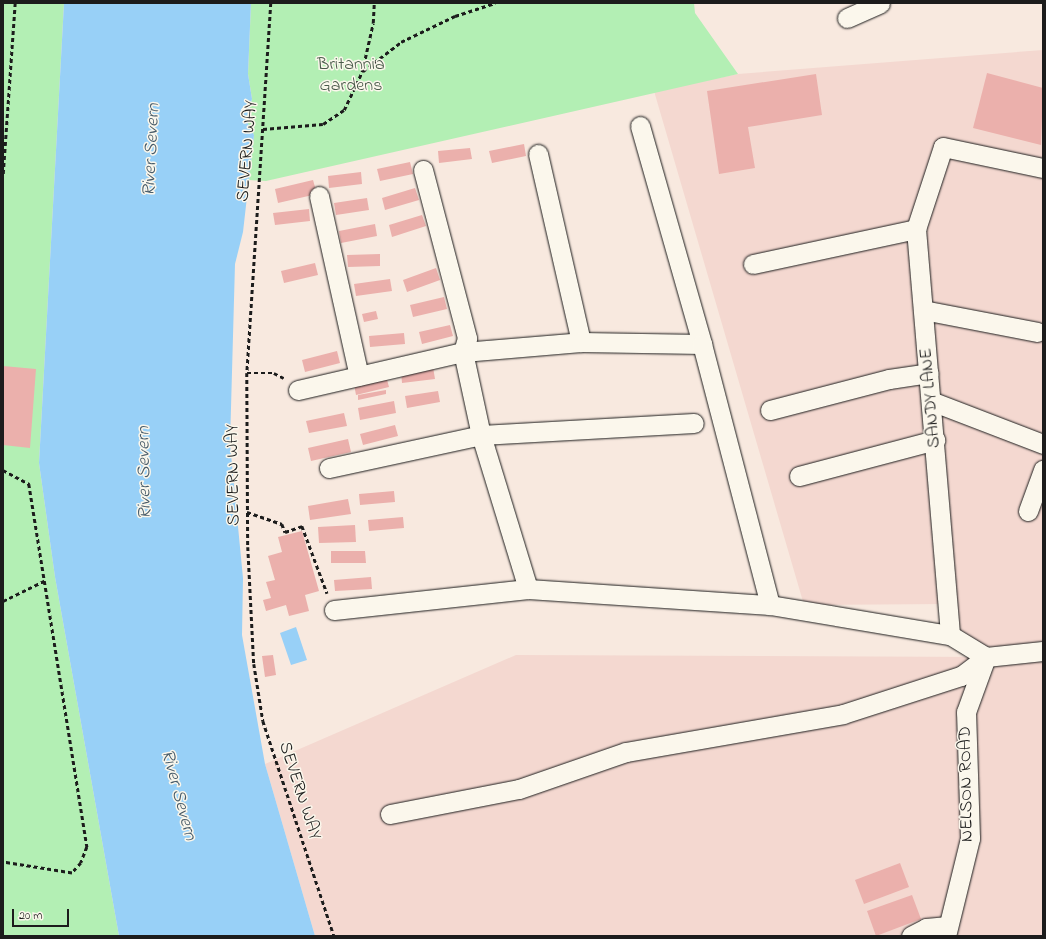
<!DOCTYPE html>
<html>
<head>
<meta charset="utf-8">
<style>
	body { margin:0 }
	#map { position:relative; width:1046px; height:939px; overflow:hidden; background:#f8e9df; font-family:"Indie Flower",sans-serif }
	div>[style] { position:absolute }
	[style*='--x'] { left:calc(var(--x)*1px); top:calc(var(--y)*1px); width:calc(var(--w)*1px); rotate:calc(var(--a)*1deg) }
	.built>* { inset:0; background:#f4d8d0 }
	.green>* { inset:0; background:#b3efb4 }
	.water>* { inset:0; background:#98d0f7 }
	.building>* { inset:0; background:#ebb0ac }
	.path>* { height:2.5px; margin-top:-1.25px; transform-origin:0; background:repeating-linear-gradient(90deg,#1c1c1c 0 4px,transparent 0 7px) }
	.roads { filter:drop-shadow(0 0 1px #1c1c1c) drop-shadow(0 0 1px #1c1c1c) }
	.minor>* { height:19px; margin:-9.5px; padding:0 9.5px; transform-origin:9.5px; border-radius:9.5px; background:#fbf7ec }
	span { translate:-50% -50%; white-space:nowrap; text-align:center; line-height:1.15; -webkit-text-stroke:3px #fbf7ec; paint-order:stroke }
	.park-label { font-size:18px; color:#495b4a }
	.street-label { font-size:18px; color:#1c1c1c }
	.water-label { font-size:19px; color:#475b69; font-style:italic }
	.frame { position:absolute; inset:0; border:4px solid #1c1c1c; pointer-events:none }
	.scale { position:absolute; left:12px; top:909px; width:57px; height:18px; box-sizing:border-box; border:2px solid #1c1c1c; border-top:0; padding-left:5px; font-size:12px; line-height:14px; white-space:nowrap; color:#1c1c1c; -webkit-text-stroke:3px #fbf7ec; paint-order:stroke }
</style>
</head>
<body>
<div id="map">
	<div class="built">
		<i style="clip-path:polygon(1043px 50px,1043px 936px,315px 936px,265px 764px,516px 655px,985px 657px,950px 635px,949px 604px,804px 605px,654px 91px,738px 74px)"></i>
	</div>
	<div class="green">
		<i style="clip-path:polygon(3px 3px,64px 3px,39px 463px,55px 577px,119px 936px,3px 936px)"></i>
		<i style="clip-path:polygon(251px 3px,694px 3px,695px 13px,738px 74px,266px 181px,249px 180px,254px 135px,246px 120px,252px 99px,248px 74px)"></i>
	</div>
	<div class="water">
		<i style="clip-path:polygon(64px 3px,251px 3px,248px 74px,252px 99px,246px 120px,254px 135px,243px 232px,235px 264px,230px 444px,243px 578px,242px 635px,265px 764px,315px 936px,119px 936px,55px 577px,39px 463px)"></i>
		<i style="clip-path:polygon(296px 627px,307px 660px,291px 665px,280px 633px)"></i>
	</div>
	<div class="building">
		<i style="clip-path:polygon(987px 73px,1043px 88px,1041px 145px,973px 128px)"></i>
		<i style="clip-path:polygon(816px 74px,822px 115px,748px 127px,755px 168px,719px 174px,707px 91px)"></i>
		<i style="clip-path:polygon(524px 144px,526px 156px,492px 163px,489px 151px)"></i>
		<i style="clip-path:polygon(470px 148px,472px 159px,439px 163px,438px 151px)"></i>
		<i style="clip-path:polygon(410px 162px,413px 174px,380px 181px,377px 169px)"></i>
		<i style="clip-path:polygon(361px 172px,362px 184px,329px 188px,328px 176px)"></i>
		<i style="clip-path:polygon(313px 180px,317px 194px,278px 203px,275px 189px)"></i>
		<i style="clip-path:polygon(415px 188px,419px 200px,385px 210px,382px 198px)"></i>
		<i style="clip-path:polygon(367px 198px,369px 210px,336px 215px,334px 203px)"></i>
		<i style="clip-path:polygon(309px 209px,310px 221px,275px 225px,273px 213px)"></i>
		<i style="clip-path:polygon(422px 215px,426px 226px,392px 237px,389px 225px)"></i>
		<i style="clip-path:polygon(375px 224px,377px 236px,341px 243px,339px 231px)"></i>
		<i style="clip-path:polygon(380px 254px,380px 266px,348px 267px,347px 255px)"></i>
		<i style="clip-path:polygon(315px 263px,318px 275px,284px 283px,281px 271px)"></i>
		<i style="clip-path:polygon(436px 268px,440px 280px,407px 292px,403px 280px)"></i>
		<i style="clip-path:polygon(390px 279px,392px 291px,356px 296px,354px 284px)"></i>
		<i style="clip-path:polygon(444px 297px,447px 309px,413px 317px,410px 305px)"></i>
		<i style="clip-path:polygon(376px 311px,378px 319px,364px 322px,362px 314px)"></i>
		<i style="clip-path:polygon(450px 325px,453px 336px,422px 344px,419px 332px)"></i>
		<i style="clip-path:polygon(404px 333px,405px 344px,370px 347px,369px 336px)"></i>
		<i style="clip-path:polygon(337px 351px,340px 363px,305px 372px,302px 360px)"></i>
		<i style="clip-path:polygon(3px 366px,36px 369px,30px 448px,3px 445px)"></i>
		<i style="clip-path:polygon(433px 367px,435px 379px,402px 383px,401px 372px)"></i>
		<i style="clip-path:polygon(386px 376px,389px 387px,356px 395px,354px 384px)"></i>
		<i style="clip-path:polygon(386px 390px,386px 394px,358px 400px,358px 395px)"></i>
		<i style="clip-path:polygon(438px 391px,440px 402px,407px 408px,405px 396px)"></i>
		<i style="clip-path:polygon(394px 401px,396px 413px,360px 420px,358px 408px)"></i>
		<i style="clip-path:polygon(344px 413px,347px 426px,309px 433px,306px 421px)"></i>
		<i style="clip-path:polygon(395px 425px,398px 436px,363px 445px,360px 434px)"></i>
		<i style="clip-path:polygon(348px 439px,351px 452px,311px 461px,308px 448px)"></i>
		<i style="clip-path:polygon(394px 491px,395px 502px,360px 505px,359px 494px)"></i>
		<i style="clip-path:polygon(348px 499px,351px 514px,310px 520px,308px 506px)"></i>
		<i style="clip-path:polygon(403px 517px,404px 528px,369px 531px,368px 520px)"></i>
		<i style="clip-path:polygon(355px 525px,356px 542px,319px 543px,318px 527px)"></i>
		<i style="clip-path:polygon(302px 531px,319px 591px,305px 595px,309px 611px,289px 616px,286px 605px,266px 611px,263px 600px,271px 598px,266px 582px,275px 580px,268px 556px,282px 552px,278px 537px)"></i>
		<i style="clip-path:polygon(331px 551px,365px 551px,366px 563px,331px 563px)"></i>
		<i style="clip-path:polygon(371px 577px,372px 589px,335px 591px,334px 580px)"></i>
		<i style="clip-path:polygon(273px 655px,276px 675px,265px 677px,262px 656px)"></i>
		<i style="clip-path:polygon(900px 863px,909px 887px,864px 904px,855px 880px)"></i>
		<i style="clip-path:polygon(912px 895px,921px 919px,876px 936px,867px 911px)"></i>
	</div>
	<div class="path">
		<i style="--x:271;--y:3;--w:371;--a:93.7"></i>
		<i style="--x:247;--y:373;--w:174;--a:89.7"></i>
		<i style="--x:248;--y:547;--w:117;--a:87.1"></i>
		<i style="--x:254;--y:664;--w:58;--a:81"></i>
		<i style="--x:263;--y:721;--w:226;--a:71.7"></i>
		<i style="--x:363;--y:71;--w:48;--a:-37.3"></i>
		<i style="--x:401;--y:42;--w:60;--a:-25.7"></i>
		<i style="--x:455;--y:16;--w:42;--a:-18"></i>
		<i style="--x:263;--y:129;--w:60;--a:-4.8"></i>
		<i style="--x:323;--y:124;--w:25;--a:-34"></i>
		<i style="--x:344;--y:110;--w:42;--a:-64.7"></i>
		<i style="--x:362;--y:72;--w:50;--a:-77.3"></i>
		<i style="--x:373;--y:23;--w:20;--a:-87"></i>
		<i style="--x:3;--y:174;--w:171;--a:-86"></i>
		<i style="--x:247;--y:373;--w:27;--a:0"></i>
		<i style="--x:274;--y:373;--w:11;--a:27"></i>
		<i style="--x:3;--y:470;--w:30;--a:28"></i>
		<i style="--x:29;--y:484;--w:368;--a:80.9"></i>
		<i style="--x:87;--y:847;--w:17;--a:111"></i>
		<i style="--x:81;--y:863;--w:13;--a:132"></i>
		<i style="--x:72;--y:873;--w:70;--a:-170.9"></i>
		<i style="--x:247;--y:512;--w:37;--a:19"></i>
		<i style="--x:282;--y:524;--w:9;--a:69"></i>
		<i style="--x:285;--y:532;--w:18;--a:-19"></i>
		<i style="--x:302;--y:526;--w:72;--a:69.5"></i>
		<i style="--x:3;--y:601;--w:48;--a:-26"></i>
	</div>
	<div class="roads">
		<div class="minor">
			<i style="--x:847;--y:18;--w:36;--a:-24"></i>
			<i style="--x:640;--y:126;--w:227;--a:74.1"></i>
			<i style="--x:538;--y:154;--w:193;--a:77.1"></i>
			<i style="--x:423;--y:170;--w:174;--a:75.3"></i>
			<i style="--x:467;--y:338;--w:15;--a:106"></i>
			<i style="--x:463;--y:352;--w:118;--a:-4.8"></i>
			<i style="--x:581;--y:342;--w:121;--a:0.9"></i>
			<i style="--x:702;--y:344;--w:270;--a:75.4"></i>
			<i style="--x:319;--y:196;--w:184;--a:77.5"></i>
			<i style="--x:916;--y:229;--w:86;--a:-71.8"></i>
			<i style="--x:943;--y:147;--w:102;--a:11.9"></i>
			<i style="--x:753;--y:264;--w:167;--a:-12.1"></i>
			<i style="--x:916;--y:229;--w:407;--a:85.2"></i>
			<i style="--x:923;--y:310;--w:116;--a:10.9"></i>
			<i style="--x:298;--y:390;--w:169;--a:-13"></i>
			<i style="--x:463;--y:352;--w:85;--a:77.8"></i>
			<i style="--x:481;--y:435;--w:161;--a:73"></i>
			<i style="--x:528;--y:589;--w:243;--a:3.8"></i>
			<i style="--x:770;--y:605;--w:182;--a:9.5"></i>
			<i style="--x:950;--y:635;--w:42;--a:31.4"></i>
			<i style="--x:986;--y:657;--w:57;--a:-6"></i>
			<i style="--x:931;--y:401;--w:120;--a:21"></i>
			<i style="--x:770;--y:410;--w:123;--a:-14.6"></i>
			<i style="--x:889;--y:379;--w:40;--a:-8.5"></i>
			<i style="--x:329;--y:468;--w:156;--a:-12.2"></i>
			<i style="--x:481;--y:435;--w:213;--a:-3.2"></i>
			<i style="--x:799;--y:476;--w:141;--a:-14.8"></i>
			<i style="--x:1028;--y:511;--w:44;--a:-69.9"></i>
			<i style="--x:334;--y:610;--w:195;--a:-6.2"></i>
			<i style="--x:390;--y:814;--w:131;--a:-11"></i>
			<i style="--x:519;--y:789;--w:113;--a:-19.1"></i>
			<i style="--x:626;--y:752;--w:220;--a:-9.9"></i>
			<i style="--x:843;--y:714;--w:124;--a:-17.9"></i>
			<i style="--x:961;--y:676;--w:31;--a:-37"></i>
			<i style="--x:911;--y:936;--w:17;--a:-28"></i>
			<i style="--x:926;--y:928;--w:22;--a:-5"></i>
			<i style="--x:946;--y:936;--w:101;--a:-76.2"></i>
			<i style="--x:970;--y:838;--w:126;--a:-91.8"></i>
			<i style="--x:966;--y:712;--w:59;--a:-70"></i>
		</div>
	</div>
	<div class="park-label">
		<span style="left:351px;top:76px">Britannia<br>Gardens</span>
	</div>
	<div class="street-label">
		<span style="left:248px;top:151px;rotate:-85deg">SEVERN WAY</span>
		<span style="left:931px;top:398px;rotate:-95deg">SANDY LANE</span>
		<span style="left:234px;top:475px;rotate:-91deg">SEVERN WAY</span>
		<span style="left:967px;top:784px;rotate:-91deg">NELSON ROAD</span>
		<span style="left:299px;top:791px;rotate:72deg">SEVERN WAY</span>
	</div>
	<div class="water-label">
		<span style="left:152px;top:150px;rotate:-87deg">River Severn</span>
		<span style="left:145px;top:473px;rotate:-91deg">River Severn</span>
		<span style="left:178px;top:795px;rotate:75deg">River Severn</span>
	</div>
	<div class="frame"></div>
	<div class="scale">20 m</div>
</div>
</body>
</html>
